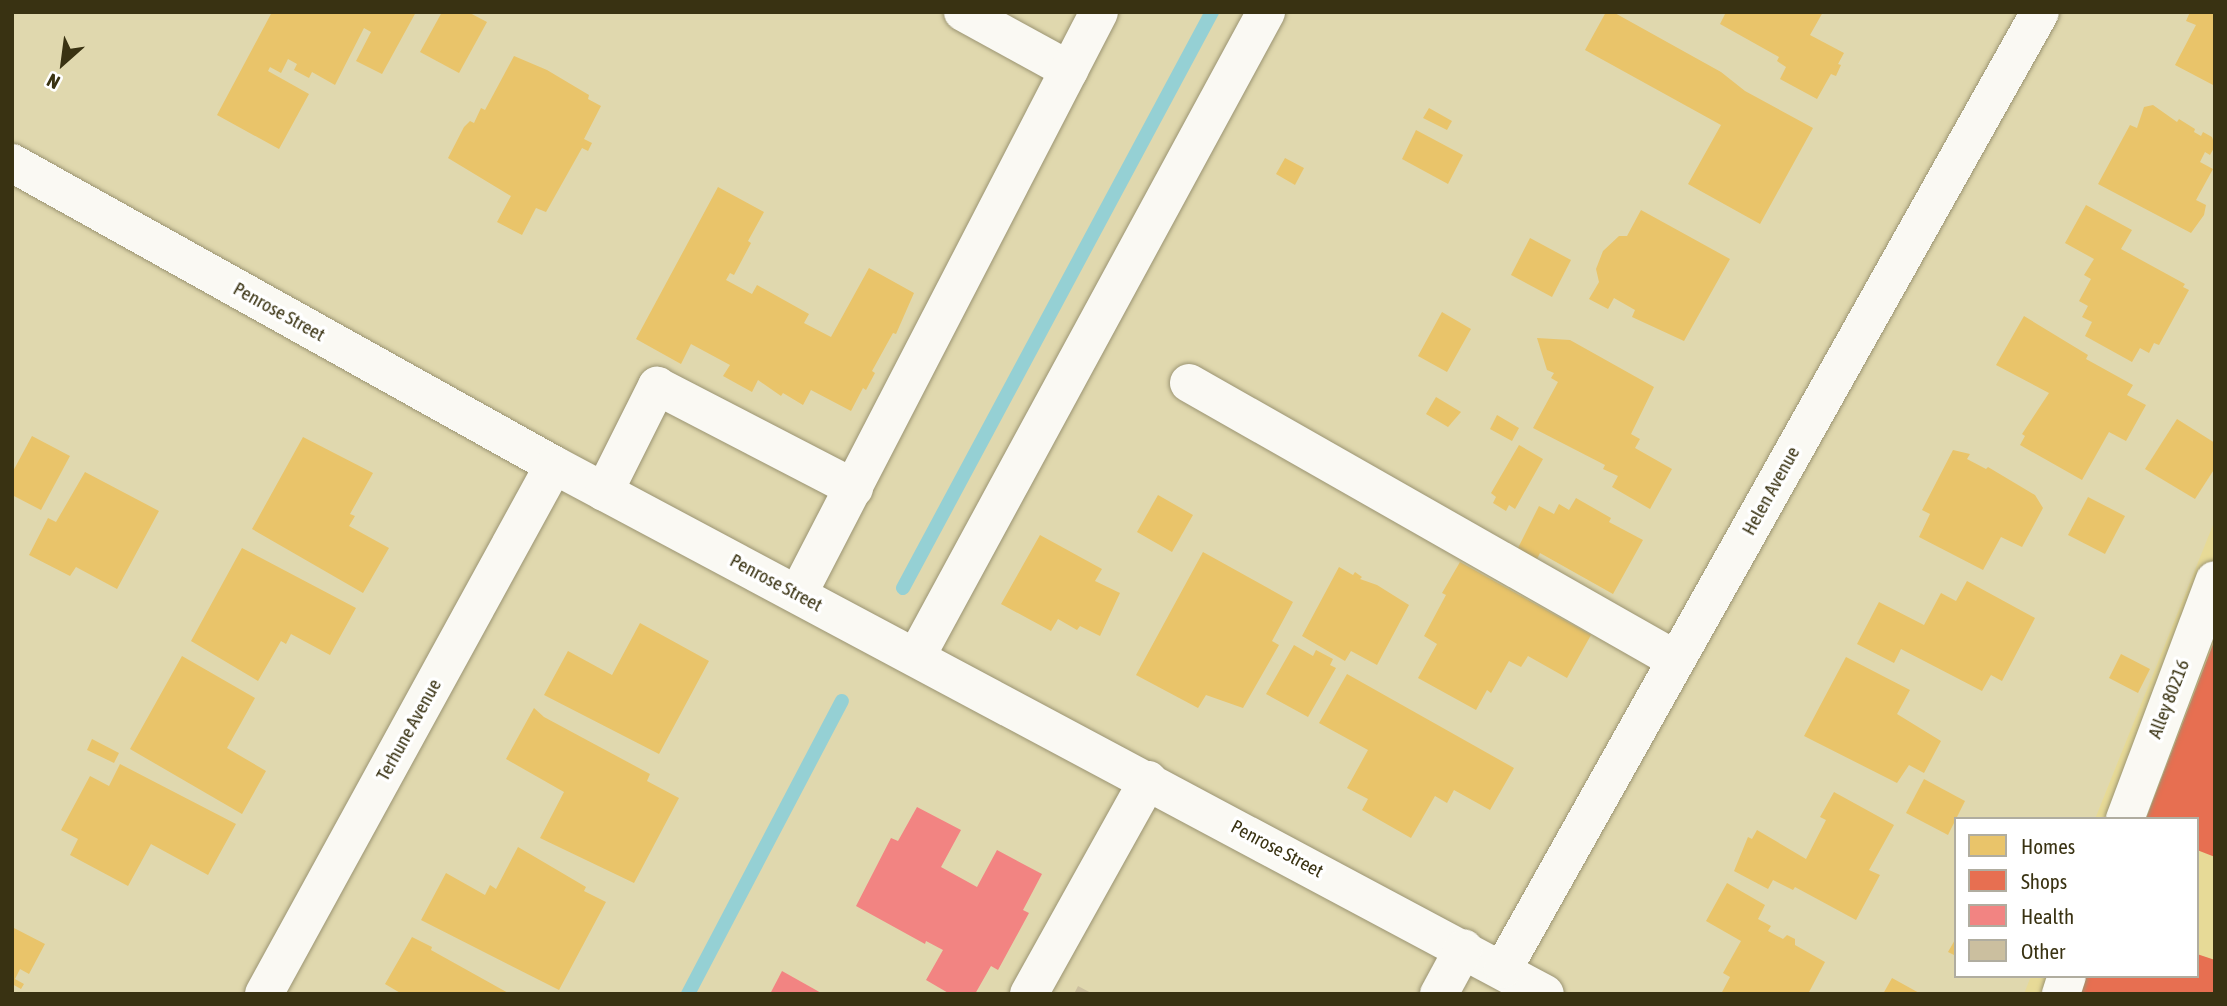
<!DOCTYPE html>
<html>
<head>
<meta charset="utf-8">
<style>
	body { margin:0 }
	#map { position:relative; width:2227px; height:1006px; overflow:hidden; background:#e0d8ae; font-family:"Asap Condensed",sans-serif }
	div>[style] { position:absolute }
	[style*='--x'] { left:calc(var(--x)*1px); top:calc(var(--y)*1px); width:calc(var(--w)*1px); rotate:calc(var(--a)*1deg) }
	.built>* { inset:0; background:#e7da97 }
	.homes>* { inset:0; background:#e9c46a }
	.shops>* { inset:0; background:#e76f51 }
	.health>* { inset:0; background:#f28482 }
	.stream>* { height:14px; margin:-7px; padding:0 7px; transform-origin:7px; border-radius:7px; background:#95d0d4 }
	.building>* { inset:0; background:#cbbf9f }
	.roads { filter:drop-shadow(0 0 2px #9b9472) drop-shadow(0 0 2px #9b9472) }
	.minor>* { height:38px; margin:-19px; padding:0 19px; transform-origin:19px; border-radius:19px; background:#faf9f3 }
	span { translate:-50% -50%; white-space:nowrap; text-align:center; line-height:1.15; -webkit-text-stroke:7px #fff; paint-order:stroke }
	.street-label { font-size:19px; color:#393212 }
	.frame { position:absolute; inset:0; border:14px solid #393212; pointer-events:none }
	.legend { position:absolute; left:1954px; top:817px; width:245px; height:161px; box-sizing:border-box; background:#fff; border:2px solid #b0ada0; margin:0; padding:9px 12px; list-style:none; font-size:21px; color:#393212 }
	.legend li { display:flex; align-items:center; gap:14px; height:35px }
	.legend b { width:35px; border:2px solid #b0ada0 }
	.north { position:absolute; left:28px; top:28px; width:70px; height:70px; -webkit-text-stroke:5px #fff; paint-order:stroke; rotate:208deg; font-size:19px; font-weight:700; line-height:28px; text-align:center; color:#393212 }
	.north::after { content:''; display:block; margin:auto; width:24px; height:32px; background:#393212; clip-path:polygon(50% 0,100% 100%,50% 72%,0 100%) }
</style>
</head>
<body>
<div id="map">
	<div class="built">
		<i style="clip-path:polygon(2215px 520px,2215px 994px,2024px 994px,2031px 976px,2197px 976px,2197px 819px,2095px 819px)"></i>
	</div>
	<div class="homes">
		<i style="clip-path:polygon(272px 12px,382px 13px,416px 12px,382px 74px,356px 61px,371px 32px,364px 28px,335px 85px,312px 72px,309px 78px,294px 70px,297px 64px,288px 59px,281px 73px,270px 67px,268px 71px,309px 94px,279px 149px,217px 115px)"></i>
		<i style="clip-path:polygon(442px 12px,468px 12px,487px 22px,459px 73px,420px 52px)"></i>
		<i style="clip-path:polygon(1606px 12px,1613px 12px,1721px 72px,1745px 91px,1813px 128px,1760px 224px,1688px 184px,1721px 125px,1585px 50px)"></i>
		<i style="clip-path:polygon(1726px 12px,1823px 12px,1810px 35px,1844px 53px,1838px 64px,1841px 65px,1836px 76px,1831px 74px,1817px 99px,1780px 79px,1786px 67px,1777px 61px,1779px 57px,1720px 24px)"></i>
		<i style="clip-path:polygon(2190px 12px,2215px 12px,2215px 86px,2175px 65px,2196px 25px,2186px 21px)"></i>
		<i style="clip-path:polygon(514px 56px,547px 70px,589px 95px,588px 99px,601px 106px,584px 139px,592px 143px,588px 151px,582px 148px,546px 212px,536px 208px,522px 235px,497px 222px,511px 196px,448px 158px,464px 127px,470px 121px,474px 123px,481px 108px,485px 110px)"></i>
		<i style="clip-path:polygon(2153px 105px,2177px 122px,2179px 119px,2195px 129px,2194px 132px,2201px 136px,2203px 132px,2212px 137px,2215px 146px,2210px 155px,2205px 152px,2200px 162px,2213px 169px,2196px 200px,2206px 205px,2204px 215px,2191px 233px,2098px 184px,2130px 125px,2137px 128px,2144px 107px)"></i>
		<i style="clip-path:polygon(1429px 108px,1452px 121px,1447px 130px,1423px 118px)"></i>
		<i style="clip-path:polygon(1416px 130px,1463px 155px,1448px 184px,1402px 159px)"></i>
		<i style="clip-path:polygon(1285px 158px,1304px 168px,1295px 185px,1276px 174px)"></i>
		<i style="clip-path:polygon(718px 187px,764px 212px,748px 241px,751px 243px,734px 275px,730px 273px,726px 280px,752px 294px,757px 285px,809px 314px,804px 323px,831px 337px,869px 268px,914px 293px,896px 334px,893px 333px,872px 371px,875px 373px,866px 390px,863px 388px,851px 411px,811px 390px,803px 405px,783px 393px,781px 396px,758px 380px,752px 392px,723px 376px,730px 365px,691px 344px,681px 364px,636px 339px)"></i>
		<i style="clip-path:polygon(2086px 205px,2132px 230px,2121px 249px,2185px 284px,2183px 287px,2189px 290px,2159px 345px,2154px 343px,2149px 353px,2140px 348px,2132px 362px,2085px 336px,2092px 322px,2082px 317px,2088px 306px,2079px 301px,2091px 279px,2084px 275px,2094px 259px,2065px 243px)"></i>
		<i style="clip-path:polygon(1641px 210px,1730px 259px,1684px 341px,1632px 317px,1635px 310px,1614px 298px,1608px 309px,1589px 299px,1599px 282px,1596px 269px,1603px 251px,1619px 236px,1627px 236px)"></i>
		<i style="clip-path:polygon(1530px 238px,1571px 260px,1552px 297px,1511px 275px)"></i>
		<i style="clip-path:polygon(1442px 312px,1471px 329px,1447px 372px,1418px 356px)"></i>
		<i style="clip-path:polygon(2024px 316px,2088px 355px,2086px 359px,2133px 385px,2127px 395px,2146px 405px,2126px 441px,2109px 432px,2082px 480px,2020px 445px,2025px 436px,2022px 434px,2049px 393px,1996px 365px)"></i>
		<i style="clip-path:polygon(1537px 338px,1570px 340px,1654px 387px,1631px 434px,1640px 439px,1635px 448px,1672px 469px,1650px 509px,1612px 487px,1618px 476px,1603px 469px,1605px 465px,1533px 428px,1558px 382px,1551px 378px,1554px 373px,1547px 370px)"></i>
		<i style="clip-path:polygon(1436px 397px,1461px 412px,1448px 427px,1426px 414px)"></i>
		<i style="clip-path:polygon(1497px 415px,1519px 428px,1512px 441px,1490px 429px)"></i>
		<i style="clip-path:polygon(2177px 419px,2215px 443px,2215px 468px,2195px 499px,2145px 469px)"></i>
		<i style="clip-path:polygon(32px 436px,70px 456px,41px 510px,12px 495px,12px 473px)"></i>
		<i style="clip-path:polygon(303px 437px,373px 473px,350px 514px,355px 516px,349px 526px,389px 548px,363px 593px,252px 529px)"></i>
		<i style="clip-path:polygon(1519px 445px,1543px 459px,1515px 509px,1509px 505px,1506px 511px,1493px 503px,1496px 497px,1491px 493px)"></i>
		<i style="clip-path:polygon(1953px 450px,1970px 454px,1967px 459px,1986px 469px,1988px 467px,2035px 495px,2043px 508px,2022px 547px,2001px 537px,1983px 570px,1919px 537px,1930px 514px,1922px 510px)"></i>
		<i style="clip-path:polygon(85px 472px,159px 511px,117px 589px,76px 567px,70px 576px,29px 555px,48px 518px,56px 522px)"></i>
		<i style="clip-path:polygon(1158px 495px,1193px 515px,1172px 552px,1137px 532px)"></i>
		<i style="clip-path:polygon(2088px 497px,2125px 516px,2105px 554px,2068px 535px)"></i>
		<i style="clip-path:polygon(1576px 498px,1611px 518px,1609px 522px,1643px 540px,1613px 594px,1540px 553px,1534px 565px,1515px 554px,1539px 506px,1554px 514px,1559px 504px,1569px 510px)"></i>
		<i style="clip-path:polygon(1040px 535px,1102px 569px,1095px 581px,1120px 593px,1100px 636px,1080px 626px,1077px 630px,1058px 619px,1051px 631px,1001px 604px)"></i>
		<i style="clip-path:polygon(242px 548px,356px 608px,330px 655px,291px 634px,286px 644px,281px 641px,258px 681px,191px 641px)"></i>
		<i style="clip-path:polygon(1203px 552px,1293px 602px,1272px 641px,1279px 645px,1243px 708px,1206px 695px,1198px 708px,1136px 675px)"></i>
		<i style="clip-path:polygon(1460px 562px,1591px 635px,1567px 678px,1528px 656px,1521px 667px,1509px 661px,1491px 693px,1487px 690px,1476px 710px,1418px 678px,1437px 644px,1424px 636px,1446px 595px,1442px 593px)"></i>
		<i style="clip-path:polygon(1339px 567px,1353px 575px,1355px 572px,1362px 577px,1360px 579px,1377px 585px,1409px 605px,1377px 665px,1351px 651px,1345px 661px,1302px 636px)"></i>
		<i style="clip-path:polygon(1967px 581px,2035px 618px,2002px 681px,1991px 675px,1982px 691px,1901px 649px,1894px 663px,1857px 644px,1879px 602px,1924px 625px,1941px 593px,1956px 601px)"></i>
		<i style="clip-path:polygon(640px 623px,709px 661px,659px 754px,544px 695px,568px 651px,612px 675px)"></i>
		<i style="clip-path:polygon(1294px 645px,1313px 656px,1316px 650px,1333px 659px,1330px 665px,1336px 668px,1308px 717px,1266px 694px)"></i>
		<i style="clip-path:polygon(2121px 654px,2150px 669px,2138px 693px,2109px 678px)"></i>
		<i style="clip-path:polygon(182px 656px,255px 698px,227px 748px,266px 771px,242px 814px,130px 749px)"></i>
		<i style="clip-path:polygon(1846px 657px,1910px 690px,1897px 714px,1941px 741px,1924px 773px,1909px 765px,1897px 783px,1804px 736px)"></i>
		<i style="clip-path:polygon(1347px 674px,1514px 768px,1490px 810px,1454px 790px,1447px 803px,1435px 796px,1411px 838px,1362px 810px,1368px 799px,1347px 788px,1368px 750px,1319px 723px)"></i>
		<i style="clip-path:polygon(534px 708px,544px 717px,650px 774px,647px 781px,679px 798px,634px 883px,540px 838px,564px 792px,506px 759px)"></i>
		<i style="clip-path:polygon(92px 739px,119px 753px,114px 763px,87px 750px)"></i>
		<i style="clip-path:polygon(120px 764px,236px 824px,208px 875px,151px 844px,128px 886px,70px 855px,78px 839px,61px 830px,90px 776px,109px 786px)"></i>
		<i style="clip-path:polygon(1924px 779px,1965px 801px,1948px 835px,1906px 813px)"></i>
		<i style="clip-path:polygon(1834px 792px,1894px 825px,1869px 870px,1880px 875px,1856px 920px,1795px 887px,1793px 890px,1773px 880px,1768px 889px,1734px 871px,1748px 837px,1752px 839px,1757px 830px,1806px 859px,1826px 820px,1820px 817px)"></i>
		<i style="clip-path:polygon(518px 847px,586px 887px,584px 891px,606px 902px,559px 990px,421px 920px,446px 873px,485px 895px,490px 885px,496px 889px)"></i>
		<i style="clip-path:polygon(1727px 883px,1765px 905px,1758px 919px,1771px 926px,1768px 931px,1783px 939px,1787px 935px,1795px 939px,1795px 945px,1825px 962px,1808px 994px,1721px 994px,1730px 977px,1723px 973px,1741px 941px,1706px 921px)"></i>
		<i style="clip-path:polygon(12px 927px,45px 944px,29px 974px,20px 969px,15px 979px,24px 984px,21px 989px,12px 984px)"></i>
		<i style="clip-path:polygon(412px 937px,432px 947px,431px 950px,510px 994px,402px 994px,385px 984px)"></i>
		<i style="clip-path:polygon(1956px 938px,1956px 956px,1948px 952px)"></i>
		<i style="clip-path:polygon(1892px 978px,1921px 994px,1883px 994px)"></i>
	</div>
	<div class="shops">
		<i style="clip-path:polygon(2215px 639px,2215px 857px,2197px 850px,2197px 819px,2146px 819px)"></i>
		<i style="clip-path:polygon(2197px 954px,2215px 960px,2215px 994px,2079px 994px,2086px 976px,2197px 976px)"></i>
	</div>
	<div class="health">
		<i style="clip-path:polygon(917px 807px,961px 830px,941px 867px,977px 887px,997px 850px,1042px 874px,1023px 910px,1029px 913px,998px 970px,991px 966px,975px 994px,950px 994px,926px 980px,943px 950px,926px 941px,925px 944px,856px 906px,891px 838px,898px 841px)"></i>
		<i style="clip-path:polygon(782px 971px,823px 994px,770px 994px)"></i>
	</div>
	<div class="stream">
		<i style="--x:903;--y:588;--w:654;--a:-61.79"></i>
		<i style="--x:688;--y:994;--w:331;--a:-62.3"></i>
	</div>
	<div class="building">
		<i style="clip-path:polygon(1078px 986px,1093px 994px,1074px 994px)"></i>
	</div>
	<div class="roads">
		<div class="minor">
			<i style="--x:963;--y:12;--w:121;--a:28.7"></i>
			<i style="--x:12;--y:163;--w:620;--a:29.13"></i>
			<i style="--x:554;--y:465;--w:1123;--a:28.09"></i>
			<i style="--x:1189;--y:383;--w:560;--a:29.63"></i>
			<i style="--x:604;--y:492;--w:119;--a:-63.4"></i>
			<i style="--x:657;--y:386;--w:222;--a:27.4"></i>
			<i style="--x:798;--y:594;--w:655;--a:-62.65"></i>
			<i style="--x:916;--y:657;--w:734;--a:-61.51"></i>
			<i style="--x:2125;--y:819;--w:255;--a:-69.4"></i>
			<i style="--x:1503;--y:969;--w:1097;--a:-60.7"></i>
			<i style="--x:264;--y:994;--w:603;--a:-61.27"></i>
			<i style="--x:1029;--y:994;--w:245;--a:-60.9"></i>
			<i style="--x:1439;--y:994;--w:52;--a:-61.5"></i>
			<i style="--x:2061;--y:994;--w:19;--a:-72"></i>
		</div>
	</div>
	<div class="street-label">
		<span style="left:279px;top:312px;rotate:29deg">Penrose Street</span>
		<span style="left:1771px;top:491px;rotate:-61deg">Helen Avenue</span>
		<span style="left:776px;top:583px;rotate:28deg">Penrose Street</span>
		<span style="left:2169px;top:699px;rotate:-69deg">Alley 80216</span>
		<span style="left:409px;top:730px;rotate:-61deg">Terhune Avenue</span>
		<span style="left:1277px;top:849px;rotate:28deg">Penrose Street</span>
	</div>
	<div class="frame"></div>
	<ul class="legend">
	<li><b style="height:19px;background:#e9c46a"></b>Homes</li>
	<li><b style="height:19px;background:#e76f51"></b>Shops</li>
	<li><b style="height:19px;background:#f28482"></b>Health</li>
	<li><b style="height:19px;background:#cbbf9f"></b>Other</li>
	</ul>
	<div class="north">N</div>
</div>
</body>
</html>
